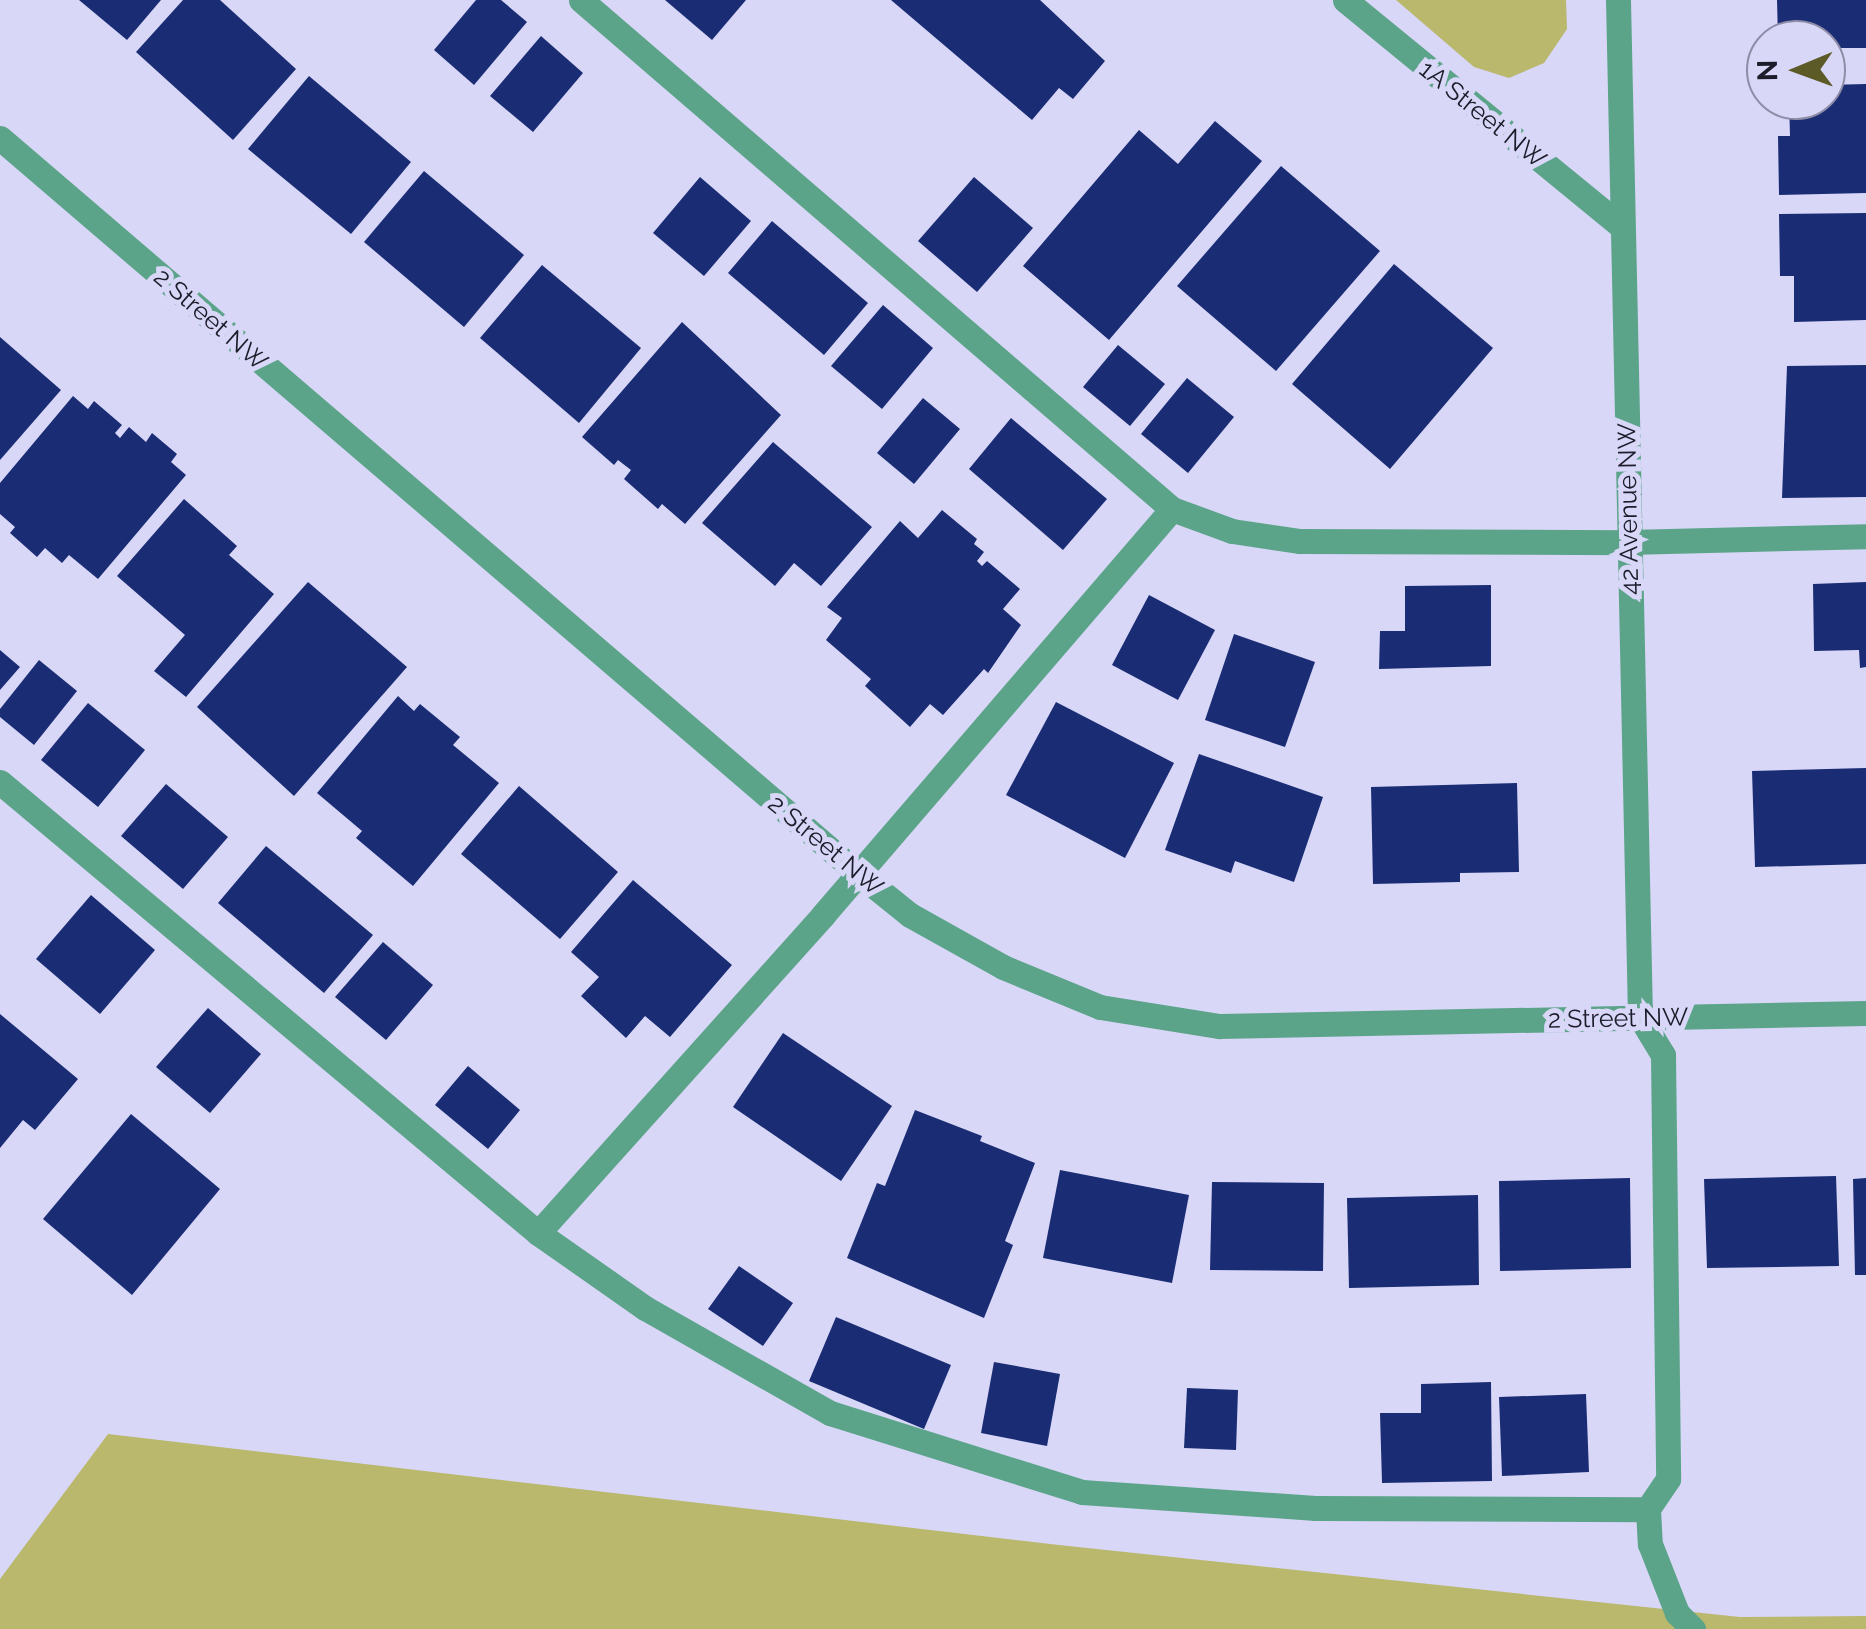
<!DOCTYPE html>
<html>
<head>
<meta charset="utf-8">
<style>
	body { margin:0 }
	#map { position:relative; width:1866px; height:1629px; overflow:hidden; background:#d9d7f8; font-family:Raleway,sans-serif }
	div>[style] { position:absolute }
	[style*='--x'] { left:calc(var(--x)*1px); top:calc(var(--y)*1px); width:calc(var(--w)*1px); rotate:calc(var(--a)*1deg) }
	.green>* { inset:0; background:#b9b86d }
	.building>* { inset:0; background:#1a2d74 }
	.lane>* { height:25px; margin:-12.5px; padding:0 12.5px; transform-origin:12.5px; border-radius:12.5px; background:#5ca489 }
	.street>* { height:25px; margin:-12.5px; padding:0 12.5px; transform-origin:12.5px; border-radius:12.5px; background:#5ca489 }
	span { translate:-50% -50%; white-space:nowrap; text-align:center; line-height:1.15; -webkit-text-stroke:10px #d9d7f8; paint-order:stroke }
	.street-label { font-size:25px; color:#1d1c2b }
	.north { position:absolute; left:1746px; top:20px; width:100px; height:100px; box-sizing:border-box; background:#d9d7f8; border:2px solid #8e8ca6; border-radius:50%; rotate:269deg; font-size:28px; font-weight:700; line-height:40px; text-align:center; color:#1d1c2b }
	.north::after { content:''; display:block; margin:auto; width:35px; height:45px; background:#5c5b28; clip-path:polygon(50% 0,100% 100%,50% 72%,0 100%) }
</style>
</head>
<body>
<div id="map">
	<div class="green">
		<i style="clip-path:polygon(1396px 0,1566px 0,1567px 29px,1544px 63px,1509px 78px,1474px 67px)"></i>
		<i style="clip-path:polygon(108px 1434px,1059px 1545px,1740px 1617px,1866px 1616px,1866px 1629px,0 1629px,0 1579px)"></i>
	</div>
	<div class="building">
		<i style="clip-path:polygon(79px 0,161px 0,127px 40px)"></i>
		<i style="clip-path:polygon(183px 0,220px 0,296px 69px,233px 140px,136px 52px)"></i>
		<i style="clip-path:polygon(476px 0,501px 0,527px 22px,474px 85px,434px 50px)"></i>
		<i style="clip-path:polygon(665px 0,746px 0,712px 40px)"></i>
		<i style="clip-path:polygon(891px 0,1040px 0,1105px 61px,1073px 99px,1059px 88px,1032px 120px)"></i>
		<i style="clip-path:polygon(1777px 0,1866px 0,1866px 48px,1826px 48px,1826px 40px,1778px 40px)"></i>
		<i style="clip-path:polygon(541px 36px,583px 73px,533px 132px,490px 96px)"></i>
		<i style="clip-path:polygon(309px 76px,411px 162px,351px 234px,248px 149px)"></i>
		<i style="clip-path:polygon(1866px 84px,1866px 193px,1779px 195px,1778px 136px,1790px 136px,1789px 100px,1826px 100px,1826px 85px)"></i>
		<i style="clip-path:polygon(1215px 121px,1262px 161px,1109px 340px,1023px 266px,1139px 130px,1178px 164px)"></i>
		<i style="clip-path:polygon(1281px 166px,1380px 251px,1276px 371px,1177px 286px)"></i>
		<i style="clip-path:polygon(424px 171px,524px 255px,464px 327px,364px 242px)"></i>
		<i style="clip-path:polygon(700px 177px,751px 221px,704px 276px,653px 233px)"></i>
		<i style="clip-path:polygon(974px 177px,1033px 228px,977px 292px,918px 241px)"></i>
		<i style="clip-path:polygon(1866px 213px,1866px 320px,1794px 322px,1794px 276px,1780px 276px,1779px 214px)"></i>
		<i style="clip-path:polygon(772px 221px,868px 303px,824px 355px,728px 273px)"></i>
		<i style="clip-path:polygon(1394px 264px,1493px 348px,1390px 469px,1292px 384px)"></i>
		<i style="clip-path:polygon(542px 265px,641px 348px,579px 423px,480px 338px)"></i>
		<i style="clip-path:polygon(883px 305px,933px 348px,882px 409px,831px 366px)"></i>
		<i style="clip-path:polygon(682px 322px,781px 415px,685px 524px,662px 504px,658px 509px,624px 479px,631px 470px,618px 460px,614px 465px,582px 437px)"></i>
		<i style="clip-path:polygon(0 337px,61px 390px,0 460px)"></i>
		<i style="clip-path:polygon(1118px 345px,1165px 384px,1130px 426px,1083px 387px)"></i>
		<i style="clip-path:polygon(1866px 365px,1866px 497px,1782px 498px,1787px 366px)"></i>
		<i style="clip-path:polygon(1187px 378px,1234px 417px,1188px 473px,1141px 434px)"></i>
		<i style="clip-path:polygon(73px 396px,88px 409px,94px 401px,122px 425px,115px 433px,120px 438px,129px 427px,146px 442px,152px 433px,177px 454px,171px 462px,186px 475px,98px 579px,69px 555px,62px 563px,45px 548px,37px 557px,10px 533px,15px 527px,0 514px,0 483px)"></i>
		<i style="clip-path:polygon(923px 398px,960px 429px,914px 484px,877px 453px)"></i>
		<i style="clip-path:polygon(1011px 418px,1107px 499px,1063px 550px,969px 469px)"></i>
		<i style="clip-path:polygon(773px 442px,872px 527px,821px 586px,794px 563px,775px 586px,702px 523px)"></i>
		<i style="clip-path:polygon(184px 499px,237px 546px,229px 555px,274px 594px,186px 697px,154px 671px,185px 635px,117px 576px)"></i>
		<i style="clip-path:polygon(942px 510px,977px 539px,974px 544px,984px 552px,977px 561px,982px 566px,987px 561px,1020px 589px,1003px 609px,1021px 625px,988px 673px,984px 669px,943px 715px,930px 704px,910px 727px,865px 686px,871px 679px,826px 640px,842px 618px,827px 607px,900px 521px,918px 538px)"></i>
		<i style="clip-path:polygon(308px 582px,407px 667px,294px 796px,197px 707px)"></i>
		<i style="clip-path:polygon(1866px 582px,1866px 667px,1860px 668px,1859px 650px,1814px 651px,1813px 584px)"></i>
		<i style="clip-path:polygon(1491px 585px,1491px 666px,1379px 669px,1380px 631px,1405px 631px,1405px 586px)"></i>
		<i style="clip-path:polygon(1149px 595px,1215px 630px,1178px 700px,1112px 665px)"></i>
		<i style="clip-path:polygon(1234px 634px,1315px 662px,1285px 747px,1205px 720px)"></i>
		<i style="clip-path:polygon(0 650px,20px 667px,0 690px)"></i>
		<i style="clip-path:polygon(39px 660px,77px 691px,34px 745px,0 717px,0 709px)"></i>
		<i style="clip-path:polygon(398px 696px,414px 711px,420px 704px,460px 737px,453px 745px,499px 783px,413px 886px,356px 838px,362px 831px,317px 793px)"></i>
		<i style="clip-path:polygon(1056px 702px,1174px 763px,1125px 858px,1006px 795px)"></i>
		<i style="clip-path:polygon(88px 703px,145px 750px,98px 807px,41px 760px)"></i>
		<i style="clip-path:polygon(1199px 754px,1323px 797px,1294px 882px,1235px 861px,1231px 873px,1165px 850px)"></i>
		<i style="clip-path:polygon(1866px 768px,1866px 864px,1755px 867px,1752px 771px)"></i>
		<i style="clip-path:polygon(1517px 783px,1519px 872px,1460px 873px,1460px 882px,1373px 884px,1371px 787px)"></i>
		<i style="clip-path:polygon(166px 784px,228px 837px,183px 889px,121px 836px)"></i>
		<i style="clip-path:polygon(519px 786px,618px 872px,560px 939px,461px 854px)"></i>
		<i style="clip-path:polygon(266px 846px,373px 935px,324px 993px,218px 903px)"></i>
		<i style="clip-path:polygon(633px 880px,732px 965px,670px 1037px,645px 1016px,626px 1038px,581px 996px,599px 977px,571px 952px)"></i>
		<i style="clip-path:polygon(91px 895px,155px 950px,100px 1014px,36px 959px)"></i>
		<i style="clip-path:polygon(383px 942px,433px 985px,386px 1040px,335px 997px)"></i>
		<i style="clip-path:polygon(208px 1008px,261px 1054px,210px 1113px,156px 1067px)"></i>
		<i style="clip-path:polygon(0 1014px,78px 1079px,35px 1130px,23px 1120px,0 1148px)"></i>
		<i style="clip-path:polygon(783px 1033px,892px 1106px,841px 1181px,733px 1107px)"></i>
		<i style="clip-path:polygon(468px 1066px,520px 1110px,488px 1149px,435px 1105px)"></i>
		<i style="clip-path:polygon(915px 1110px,982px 1136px,980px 1141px,1035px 1163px,1005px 1241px,1013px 1245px,984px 1318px,847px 1258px,877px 1183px,885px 1186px)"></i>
		<i style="clip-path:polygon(131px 1114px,220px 1189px,132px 1295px,43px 1219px)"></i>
		<i style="clip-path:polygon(1060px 1170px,1189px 1195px,1172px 1283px,1043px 1258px)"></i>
		<i style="clip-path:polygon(1836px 1176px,1839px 1266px,1707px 1268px,1704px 1179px)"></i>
		<i style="clip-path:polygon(1630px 1178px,1631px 1268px,1500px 1271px,1499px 1181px)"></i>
		<i style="clip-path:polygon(1866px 1178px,1866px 1275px,1855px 1275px,1853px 1179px)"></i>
		<i style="clip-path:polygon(1212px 1182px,1324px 1183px,1323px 1271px,1210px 1270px)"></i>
		<i style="clip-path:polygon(1478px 1195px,1479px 1285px,1349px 1288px,1347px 1198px)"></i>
		<i style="clip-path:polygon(739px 1266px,793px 1303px,763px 1346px,708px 1309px)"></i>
		<i style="clip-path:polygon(836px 1317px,951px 1365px,924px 1429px,809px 1381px)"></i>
		<i style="clip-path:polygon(994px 1362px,1060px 1374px,1047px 1446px,981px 1433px)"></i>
		<i style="clip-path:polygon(1491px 1382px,1492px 1481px,1382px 1483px,1380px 1413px,1421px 1413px,1421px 1384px)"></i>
		<i style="clip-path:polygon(1187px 1388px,1238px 1390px,1236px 1450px,1184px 1448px)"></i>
		<i style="clip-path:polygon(1586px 1394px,1589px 1472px,1502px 1476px,1499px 1397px)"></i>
	</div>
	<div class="lane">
		<i style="--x:581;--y:0;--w:780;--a:40.74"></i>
		<i style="--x:1172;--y:509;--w:64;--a:20.1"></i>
		<i style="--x:1232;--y:531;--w:69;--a:8.4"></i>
		<i style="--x:1300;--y:541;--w:328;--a:0.2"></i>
		<i style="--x:1628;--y:542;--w:238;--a:-1.4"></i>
		<i style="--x:0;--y:782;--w:702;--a:39.97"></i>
		<i style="--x:538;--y:1233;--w:131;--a:35"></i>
		<i style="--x:645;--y:1308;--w:213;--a:29.6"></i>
		<i style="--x:830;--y:1413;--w:264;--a:17.4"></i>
		<i style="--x:1082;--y:1492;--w:234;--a:3.9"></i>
		<i style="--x:1315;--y:1508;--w:333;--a:0.2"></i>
		<i style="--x:1640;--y:1017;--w:44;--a:58.8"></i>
		<i style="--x:1663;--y:1055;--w:424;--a:89.3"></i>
		<i style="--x:1668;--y:1479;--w:36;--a:124"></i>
		<i style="--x:1648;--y:1509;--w:35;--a:87"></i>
		<i style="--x:1650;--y:1544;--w:74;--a:68.6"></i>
		<i style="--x:1677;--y:1613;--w:23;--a:45"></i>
		<i style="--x:538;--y:1233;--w:427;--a:-48.1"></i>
		<i style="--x:823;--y:915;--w:535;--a:-49.32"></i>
	</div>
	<div class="street">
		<i style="--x:1345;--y:0;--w:358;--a:39.3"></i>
		<i style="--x:1618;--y:0;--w:1017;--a:88.76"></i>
		<i style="--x:0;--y:138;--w:1131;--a:40.59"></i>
		<i style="--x:859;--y:874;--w:65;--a:38.8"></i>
		<i style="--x:910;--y:915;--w:107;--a:29.2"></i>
		<i style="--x:1003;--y:967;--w:105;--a:22.4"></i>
		<i style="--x:1100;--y:1007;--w:121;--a:9.1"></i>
		<i style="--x:1219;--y:1026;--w:647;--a:-1.15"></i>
	</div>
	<div class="street-label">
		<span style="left:1483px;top:114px;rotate:39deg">1A Street NW</span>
		<span style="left:211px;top:319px;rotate:41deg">2 Street NW</span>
		<span style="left:1628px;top:509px;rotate:-91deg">42 Avenue NW</span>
		<span style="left:826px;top:845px;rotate:40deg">2 Street NW</span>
		<span style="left:1618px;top:1018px;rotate:-1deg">2 Street NW</span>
	</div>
	<div class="north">N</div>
</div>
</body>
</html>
